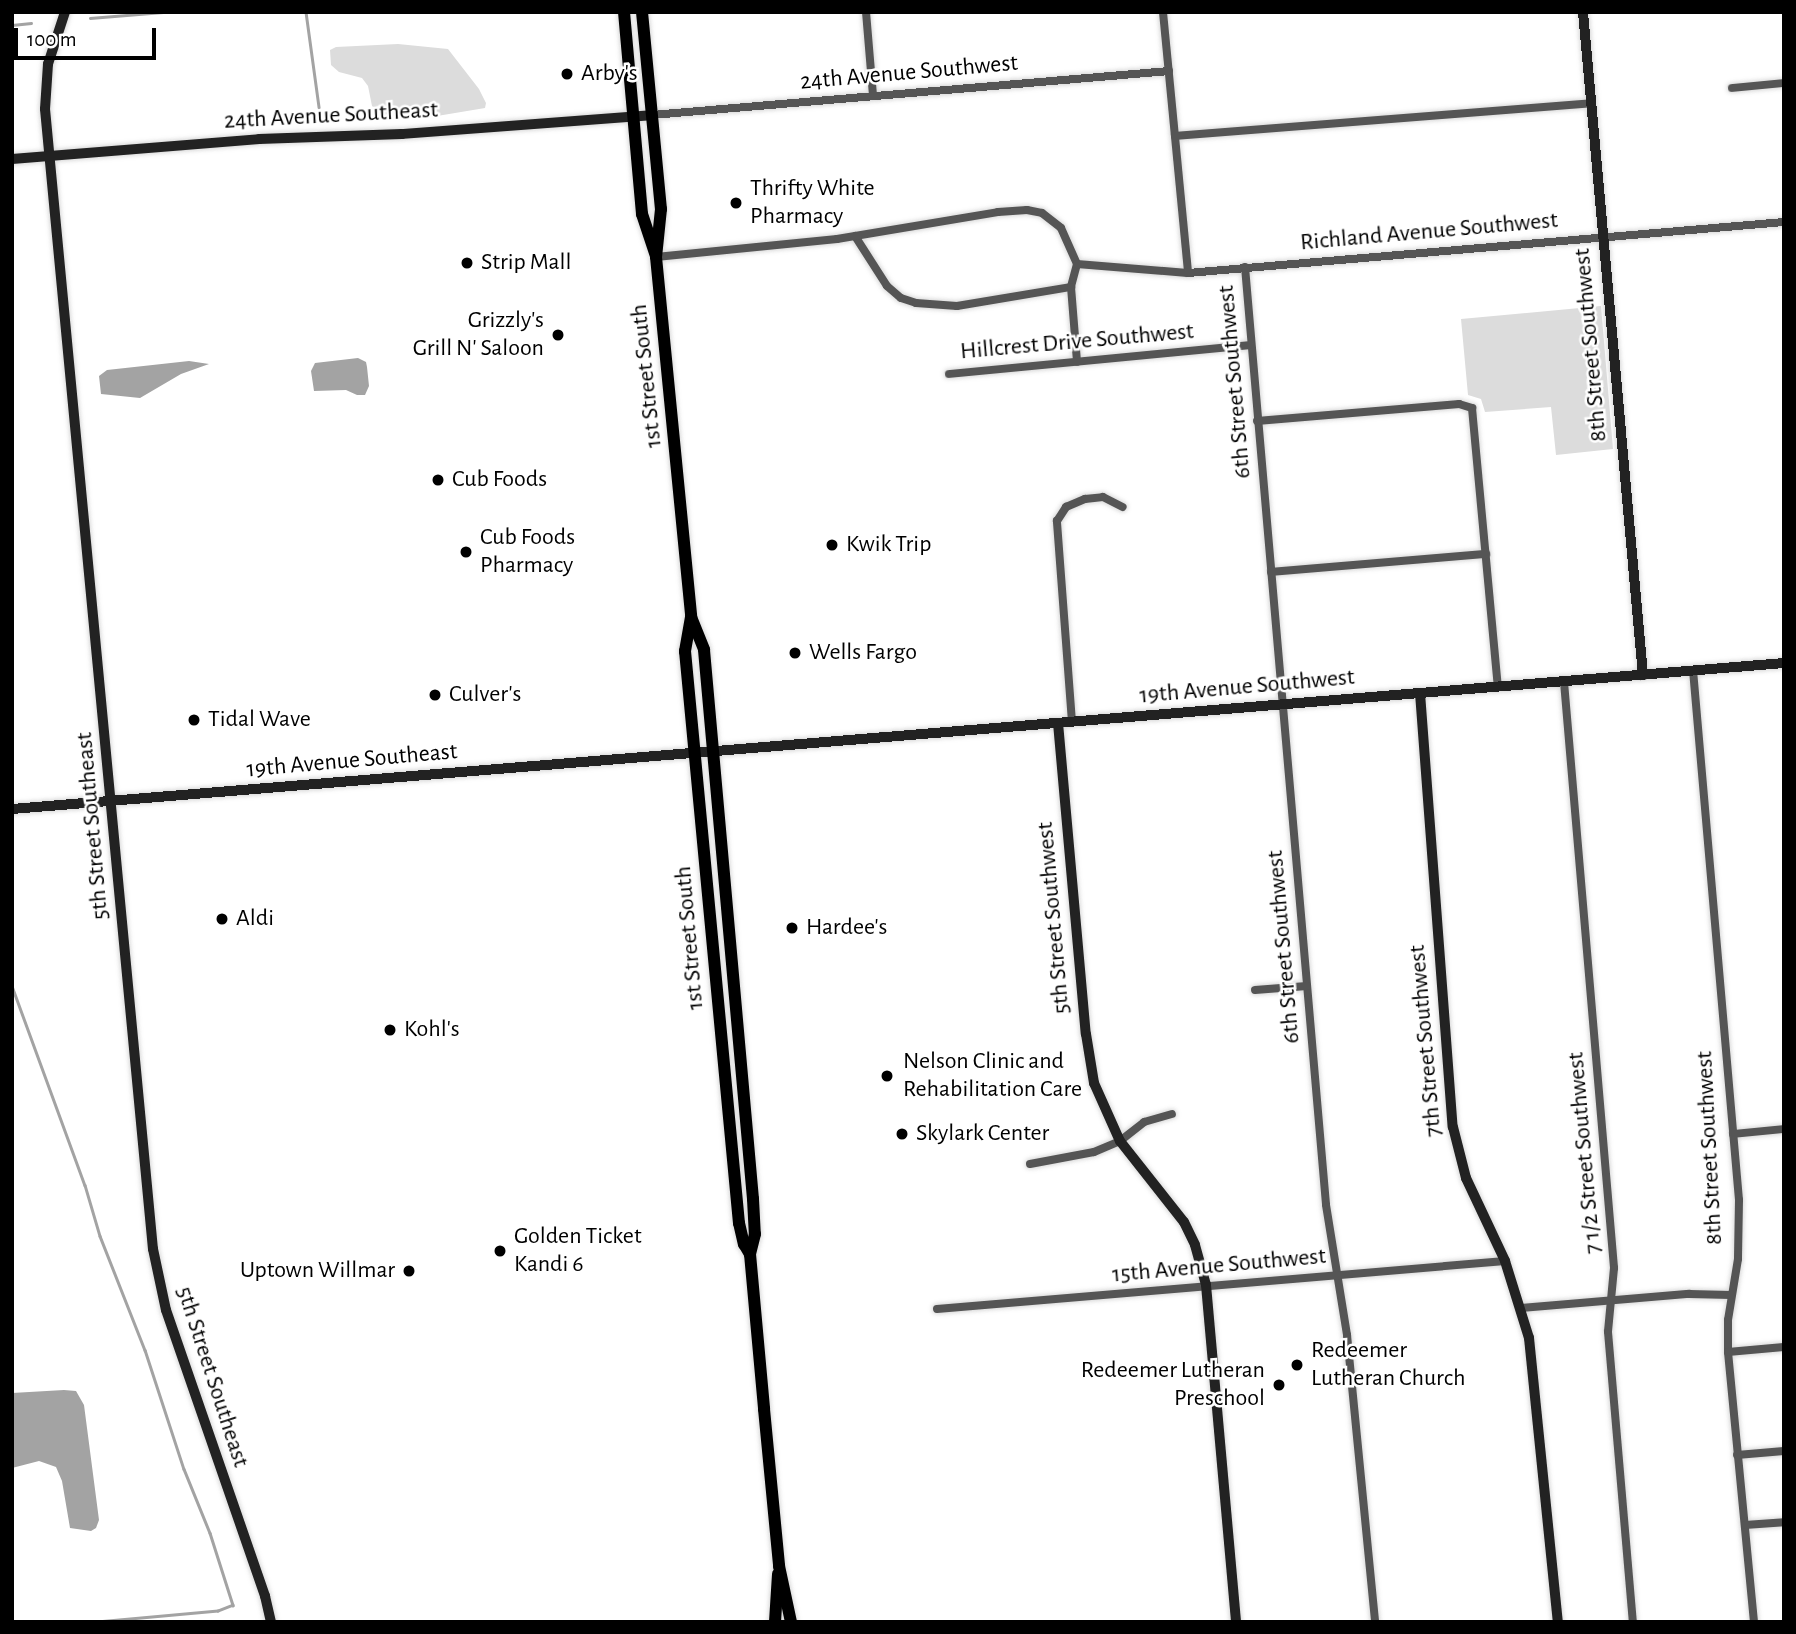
<!DOCTYPE html>
<html>
<head>
<meta charset="utf-8">
<style>
	body { margin:0 }
	#map { position:relative; width:1796px; height:1634px; overflow:hidden; background:#fff; font-family:"Alegreya Sans",sans-serif }
	div>[style] { position:absolute }
	[style*='--x'] { left:calc(var(--x)*1px); top:calc(var(--y)*1px); width:calc(var(--w)*1px); rotate:calc(var(--a)*1deg) }
	.green>* { inset:0; background:#dcdcdc }
	.water>* { inset:0; background:#a3a3a3 }
	.stream>* { height:2.5px; margin:-1.25px; padding:0 1.25px; transform-origin:1.25px; border-radius:1.25px; background:#a3a3a3 }
	.roads { filter:drop-shadow(0 0 2px #dbdbdb) drop-shadow(0 0 2px #dbdbdb) }
	.street>* { height:8px; margin:-4px; padding:0 4px; transform-origin:4px; border-radius:4px; background:#555 }
	.secondary>* { height:10px; margin:-5px; padding:0 5px; transform-origin:5px; border-radius:5px; background:#222 }
	.primary>* { height:12px; margin:-6px; padding:0 6px; transform-origin:6px; border-radius:6px; background:#000 }
	.dots>* { width:19px; height:19px; translate:-50% -50%; box-sizing:border-box; border:4px solid #fff; border-radius:50% }
	span { translate:-50% -50%; white-space:nowrap; text-align:center; line-height:1.15; -webkit-text-stroke:5px #fff; paint-order:stroke }
	.street-label { font-size:24px; color:#000 }
	.poi-label { font-size:24px; color:#000 }
	.left { translate:0 -50%; text-align:left }
	.right { translate:-100% -50%; text-align:right }
	.frame { position:absolute; inset:0; border:14px solid #000; pointer-events:none }
	.scale { position:absolute; left:14px; top:28px; width:142px; height:32px; box-sizing:border-box; border:4px solid #000; border-top:0; padding-left:9px; font-size:21px; line-height:24px; white-space:nowrap; color:#000; -webkit-text-stroke:5px #fff; paint-order:stroke }
</style>
</head>
<body>
<div id="map">
	<div class="green">
		<i style="clip-path:polygon(398px 44px,448px 49px,479px 89px,486px 103px,485px 108px,437px 116px,386px 119px,377px 114px,372px 106px,368px 86px,362px 78px,339px 72px,331px 65px,330px 50px,336px 47px)"></i>
		<i style="clip-path:polygon(1601px 306px,1613px 449px,1556px 455px,1551px 407px,1485px 412px,1481px 399px,1468px 395px,1461px 319px)"></i>
	</div>
	<div class="water">
		<i style="clip-path:polygon(358px 358px,366px 362px,367px 367px,369px 386px,365px 395px,357px 395px,346px 390px,314px 391px,311px 371px,315px 363px)"></i>
		<i style="clip-path:polygon(189px 361px,209px 364px,181px 374px,140px 398px,101px 394px,99px 376px,107px 370px)"></i>
		<i style="clip-path:polygon(64px 1390px,76px 1391px,84px 1405px,99px 1520px,96px 1528px,91px 1531px,70px 1528px,62px 1481px,56px 1467px,39px 1461px,12px 1468px,12px 1393px)"></i>
	</div>
	<div class="stream">
		<i style="--x:306;--y:12;--w:96;--a:82.2"></i>
		<i style="--x:90;--y:18;--w:73;--a:-4.7"></i>
		<i style="--x:12;--y:25;--w:19;--a:-6"></i>
		<i style="--x:12;--y:986;--w:212;--a:69.9"></i>
		<i style="--x:85;--y:1185;--w:53;--a:73.6"></i>
		<i style="--x:100;--y:1236;--w:123;--a:68.5"></i>
		<i style="--x:145;--y:1350;--w:125;--a:71.9"></i>
		<i style="--x:184;--y:1469;--w:69;--a:67.9"></i>
		<i style="--x:210;--y:1533;--w:76;--a:72.3"></i>
		<i style="--x:233;--y:1605;--w:16;--a:158"></i>
		<i style="--x:218;--y:1611;--w:121;--a:174.8"></i>
	</div>
	<div class="roads">
		<div class="street">
			<i style="--x:866;--y:12;--w:83;--a:85.2"></i>
			<i style="--x:1163;--y:12;--w:262;--a:84.5"></i>
			<i style="--x:1732;--y:88;--w:52;--a:-5.5"></i>
			<i style="--x:652;--y:115;--w:519;--a:-4.86"></i>
			<i style="--x:1175;--y:136;--w:417;--a:-4.5"></i>
			<i style="--x:855;--y:236;--w:59;--a:57.4"></i>
			<i style="--x:887;--y:286;--w:18;--a:41"></i>
			<i style="--x:901;--y:298;--w:16;--a:18"></i>
			<i style="--x:916;--y:303;--w:41;--a:4.2"></i>
			<i style="--x:957;--y:306;--w:116;--a:-9.5"></i>
			<i style="--x:656;--y:257;--w:182;--a:-5.7"></i>
			<i style="--x:837;--y:239;--w:163;--a:-9.5"></i>
			<i style="--x:998;--y:212;--w:29;--a:-4"></i>
			<i style="--x:1027;--y:210;--w:15;--a:11"></i>
			<i style="--x:1042;--y:213;--w:24;--a:38"></i>
			<i style="--x:1061;--y:228;--w:39;--a:66"></i>
			<i style="--x:1077;--y:264;--w:24;--a:105"></i>
			<i style="--x:1071;--y:287;--w:75;--a:85.4"></i>
			<i style="--x:1077;--y:264;--w:111;--a:4.6"></i>
			<i style="--x:1188;--y:273;--w:598;--a:-4.89"></i>
			<i style="--x:1245;--y:267;--w:941;--a:85.06"></i>
			<i style="--x:1326;--y:1205;--w:132;--a:80.8"></i>
			<i style="--x:1347;--y:1335;--w:288;--a:84.4"></i>
			<i style="--x:949;--y:374;--w:302;--a:-5.5"></i>
			<i style="--x:1257;--y:421;--w:203;--a:-4.8"></i>
			<i style="--x:1459;--y:404;--w:14;--a:17"></i>
			<i style="--x:1472;--y:408;--w:280;--a:84.7"></i>
			<i style="--x:1271;--y:572;--w:216;--a:-4.8"></i>
			<i style="--x:1693;--y:670;--w:532;--a:85.04"></i>
			<i style="--x:1739;--y:1200;--w:59;--a:91"></i>
			<i style="--x:1738;--y:1259;--w:62;--a:99.3"></i>
			<i style="--x:1728;--y:1320;--w:32;--a:90"></i>
			<i style="--x:1728;--y:1352;--w:271;--a:84.5"></i>
			<i style="--x:1564;--y:682;--w:588;--a:85.12"></i>
			<i style="--x:1614;--y:1268;--w:64;--a:95.4"></i>
			<i style="--x:1608;--y:1332;--w:291;--a:85.1"></i>
			<i style="--x:1072;--y:722;--w:202;--a:-94.3"></i>
			<i style="--x:1057;--y:521;--w:17;--a:-57"></i>
			<i style="--x:1066;--y:507;--w:21;--a:-23"></i>
			<i style="--x:1085;--y:499;--w:18;--a:-6"></i>
			<i style="--x:1103;--y:497;--w:22;--a:27"></i>
			<i style="--x:1255;--y:990;--w:52;--a:-4.4"></i>
			<i style="--x:1733;--y:1134;--w:51;--a:-5.6"></i>
			<i style="--x:1030;--y:1164;--w:65;--a:-10.6"></i>
			<i style="--x:1094;--y:1152;--w:28;--a:-23"></i>
			<i style="--x:1120;--y:1141;--w:31;--a:-38"></i>
			<i style="--x:1144;--y:1122;--w:29;--a:-16"></i>
			<i style="--x:1521;--y:1308;--w:169;--a:-4.8"></i>
			<i style="--x:1689;--y:1294;--w:42;--a:1.4"></i>
			<i style="--x:937;--y:1309;--w:570;--a:-4.83"></i>
			<i style="--x:1728;--y:1352;--w:56;--a:-5.1"></i>
			<i style="--x:1737;--y:1455;--w:47;--a:-4.9"></i>
			<i style="--x:1745;--y:1525;--w:39;--a:-4"></i>
		</div>
		<div class="secondary">
			<i style="--x:65;--y:12;--w:55;--a:108.1"></i>
			<i style="--x:48;--y:64;--w:45;--a:93.8"></i>
			<i style="--x:45;--y:109;--w:1145;--a:84.59"></i>
			<i style="--x:153;--y:1249;--w:62;--a:78"></i>
			<i style="--x:166;--y:1310;--w:303;--a:70.9"></i>
			<i style="--x:265;--y:1596;--w:27;--a:77"></i>
			<i style="--x:1583;--y:12;--w:666;--a:84.83"></i>
			<i style="--x:12;--y:159;--w:248;--a:-4.6"></i>
			<i style="--x:259;--y:139;--w:143;--a:-2"></i>
			<i style="--x:402;--y:134;--w:251;--a:-4.3"></i>
			<i style="--x:1420;--y:693;--w:435;--a:85.7"></i>
			<i style="--x:1453;--y:1127;--w:53;--a:75.7"></i>
			<i style="--x:1466;--y:1178;--w:92;--a:64.8"></i>
			<i style="--x:1505;--y:1261;--w:81;--a:72.7"></i>
			<i style="--x:1529;--y:1338;--w:285;--a:84.2"></i>
			<i style="--x:1058;--y:723;--w:312;--a:84.9"></i>
			<i style="--x:1086;--y:1034;--w:50;--a:80.7"></i>
			<i style="--x:1094;--y:1083;--w:64;--a:65.9"></i>
			<i style="--x:1120;--y:1141;--w:103;--a:51.7"></i>
			<i style="--x:1184;--y:1222;--w:25;--a:64"></i>
			<i style="--x:1195;--y:1245;--w:41;--a:74.6"></i>
			<i style="--x:1206;--y:1285;--w:338;--a:84.9"></i>
			<i style="--x:12;--y:809;--w:1778;--a:-4.71"></i>
		</div>
		<div class="primary">
			<i style="--x:624;--y:12;--w:203;--a:84.9"></i>
			<i style="--x:642;--y:214;--w:44;--a:71.6"></i>
			<i style="--x:642;--y:12;--w:198;--a:84.5"></i>
			<i style="--x:661;--y:209;--w:48;--a:95.9"></i>
			<i style="--x:656;--y:257;--w:362;--a:84.4"></i>
			<i style="--x:691;--y:617;--w:35;--a:100"></i>
			<i style="--x:685;--y:651;--w:575;--a:84.61"></i>
			<i style="--x:739;--y:1223;--w:22;--a:77"></i>
			<i style="--x:744;--y:1244;--w:12;--a:59"></i>
			<i style="--x:691;--y:617;--w:35;--a:68"></i>
			<i style="--x:704;--y:650;--w:551;--a:84.9"></i>
			<i style="--x:753;--y:1199;--w:35;--a:87"></i>
			<i style="--x:755;--y:1234;--w:21;--a:104"></i>
			<i style="--x:750;--y:1254;--w:156;--a:84.8"></i>
			<i style="--x:764;--y:1409;--w:158;--a:84.5"></i>
			<i style="--x:779;--y:1566;--w:57;--a:77.9"></i>
			<i style="--x:775;--y:1622;--w:48;--a:-86.4"></i>
		</div>
	</div>
	<div class="dots">
		<i style="left:567px;top:74px;background:#000"></i>
		<i style="left:736px;top:203px;background:#000"></i>
		<i style="left:467px;top:263px;background:#000"></i>
		<i style="left:558px;top:335px;background:#000"></i>
		<i style="left:438px;top:480px;background:#000"></i>
		<i style="left:832px;top:545px;background:#000"></i>
		<i style="left:466px;top:552px;background:#000"></i>
		<i style="left:795px;top:653px;background:#000"></i>
		<i style="left:435px;top:695px;background:#000"></i>
		<i style="left:194px;top:720px;background:#000"></i>
		<i style="left:222px;top:919px;background:#000"></i>
		<i style="left:792px;top:928px;background:#000"></i>
		<i style="left:390px;top:1030px;background:#000"></i>
		<i style="left:887px;top:1076px;background:#000"></i>
		<i style="left:902px;top:1134px;background:#000"></i>
		<i style="left:500px;top:1251px;background:#000"></i>
		<i style="left:409px;top:1271px;background:#000"></i>
		<i style="left:1297px;top:1365px;background:#000"></i>
		<i style="left:1279px;top:1385px;background:#000"></i>
	</div>
	<div class="street-label">
		<span style="left:909px;top:73px;rotate:-5deg">24th Avenue Southwest</span>
		<span style="left:331px;top:116px;rotate:-3deg">24th Avenue Southeast</span>
		<span style="left:1429px;top:232px;rotate:-5deg">Richland Avenue Southwest</span>
		<span style="left:1077px;top:342px;rotate:-5deg">Hillcrest Drive Southwest</span>
		<span style="left:1591px;top:345px;rotate:-95deg">8th Street Southwest</span>
		<span style="left:647px;top:376px;rotate:-96deg">1st Street South</span>
		<span style="left:1235px;top:382px;rotate:-95deg">6th Street Southwest</span>
		<span style="left:1247px;top:687px;rotate:-5deg">19th Avenue Southwest</span>
		<span style="left:352px;top:761px;rotate:-5deg">19th Avenue Southeast</span>
		<span style="left:93px;top:826px;rotate:-95deg">5th Street Southeast</span>
		<span style="left:1054px;top:918px;rotate:-95deg">5th Street Southwest</span>
		<span style="left:690px;top:938px;rotate:-95deg">1st Street South</span>
		<span style="left:1284px;top:947px;rotate:-95deg">6th Street Southwest</span>
		<span style="left:1426px;top:1041px;rotate:-95deg">7th Street Southwest</span>
		<span style="left:1710px;top:1148px;rotate:-93deg">8th Street Southwest</span>
		<span style="left:1585px;top:1153px;rotate:-95deg">7 1/2 Street Southwest</span>
		<span style="left:1219px;top:1266px;rotate:-5deg">15th Avenue Southwest</span>
		<span style="left:212px;top:1377px;rotate:72deg">5th Street Southeast</span>
	</div>
	<div class="poi-label">
		<span class="left" style="left:581px;top:74px">Arby's</span>
		<span class="left" style="left:750px;top:203px">Thrifty White<br>Pharmacy</span>
		<span class="left" style="left:481px;top:263px">Strip Mall</span>
		<span class="right" style="left:544px;top:335px">Grizzly's<br>Grill N' Saloon</span>
		<span class="left" style="left:452px;top:480px">Cub Foods</span>
		<span class="left" style="left:480px;top:552px">Cub Foods<br>Pharmacy</span>
		<span class="left" style="left:846px;top:545px">Kwik Trip</span>
		<span class="left" style="left:809px;top:653px">Wells Fargo</span>
		<span class="left" style="left:449px;top:695px">Culver's</span>
		<span class="left" style="left:208px;top:720px">Tidal Wave</span>
		<span class="left" style="left:236px;top:919px">Aldi</span>
		<span class="left" style="left:806px;top:928px">Hardee's</span>
		<span class="left" style="left:404px;top:1030px">Kohl's</span>
		<span class="left" style="left:903px;top:1076px">Nelson Clinic and<br>Rehabilitation Care</span>
		<span class="left" style="left:916px;top:1134px">Skylark Center</span>
		<span class="left" style="left:514px;top:1251px">Golden Ticket<br>Kandi 6</span>
		<span class="right" style="left:395px;top:1271px">Uptown Willmar</span>
		<span class="left" style="left:1311px;top:1365px">Redeemer<br>Lutheran Church</span>
		<span class="right" style="left:1265px;top:1385px">Redeemer Lutheran<br>Preschool</span>
	</div>
	<div class="frame"></div>
	<div class="scale">100 m</div>
</div>
</body>
</html>
